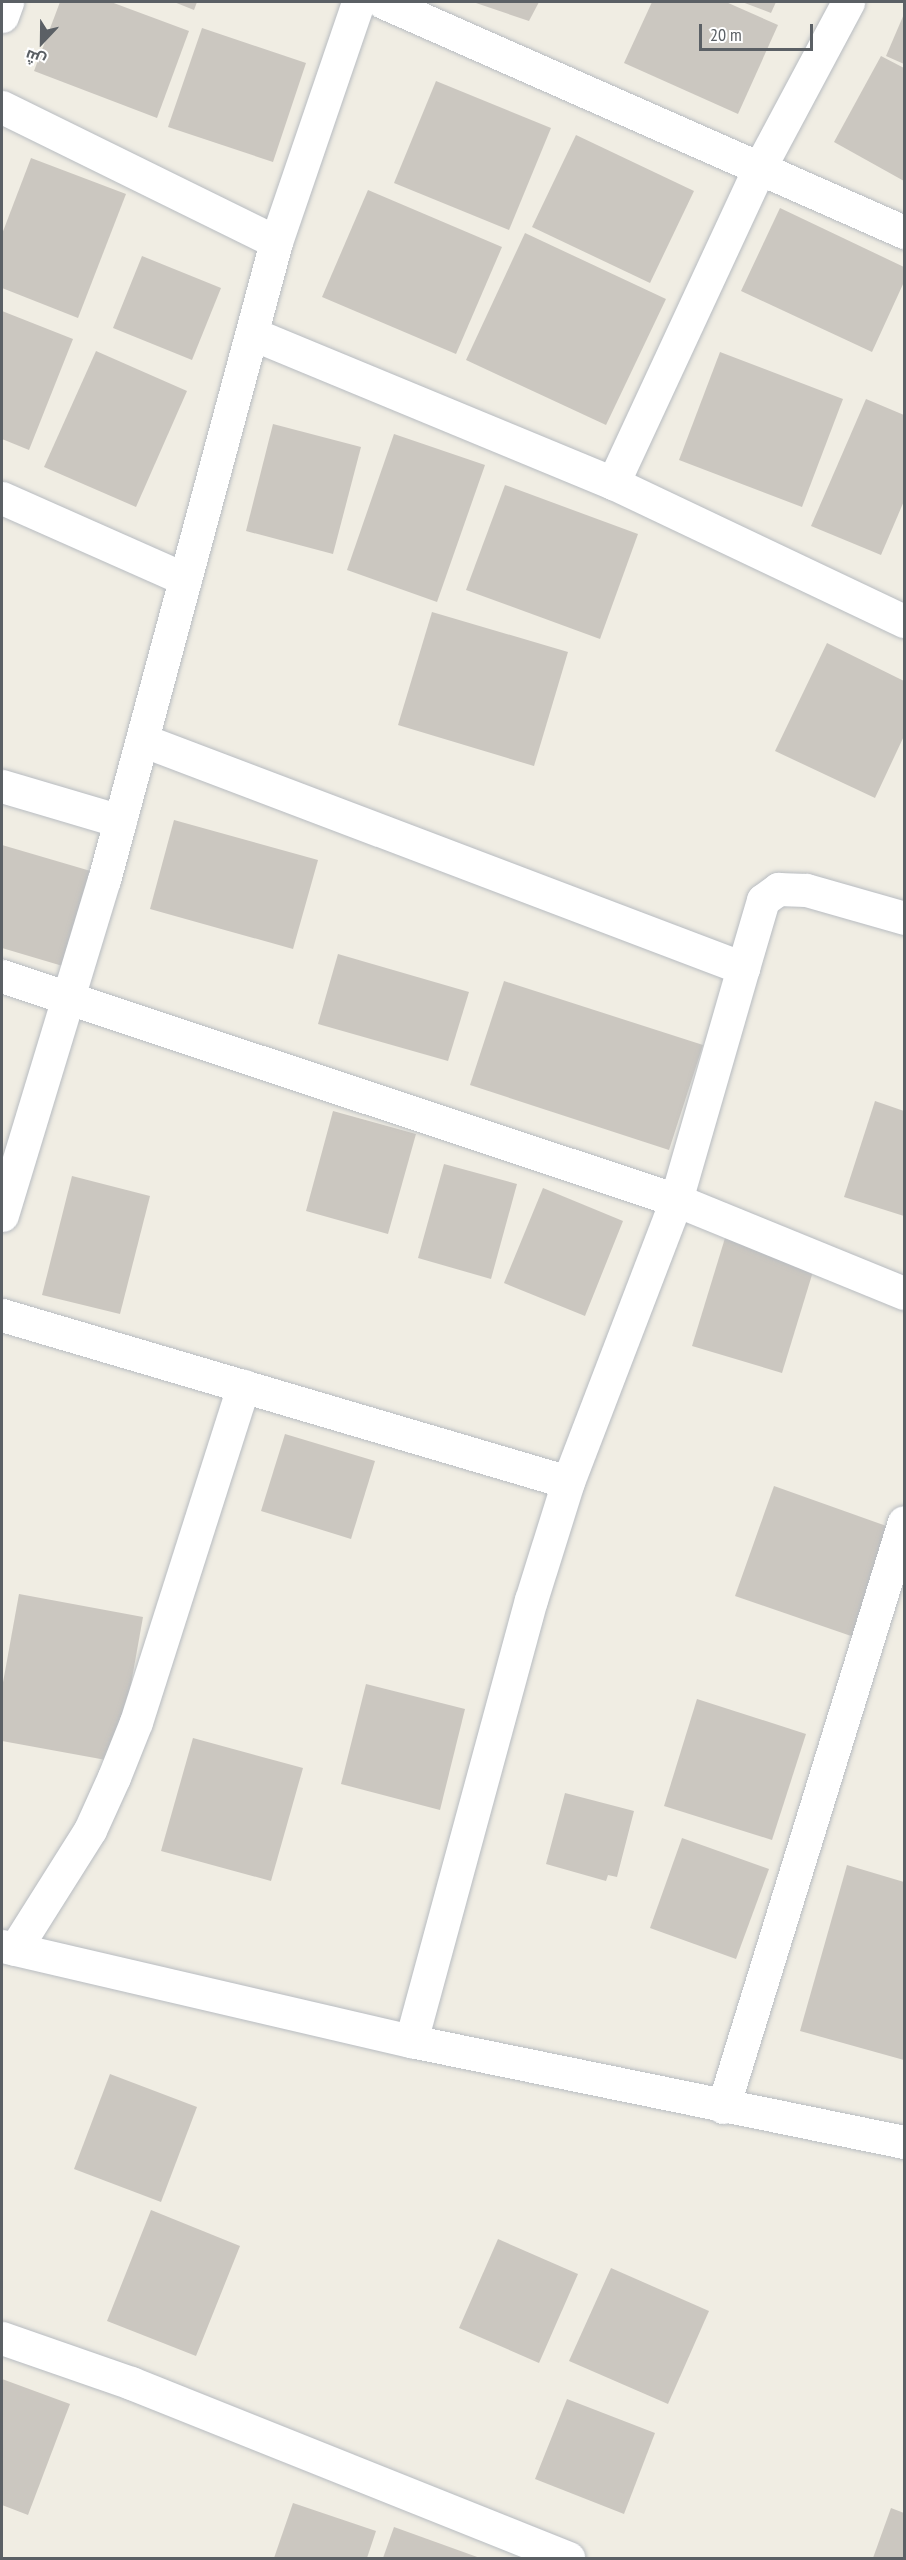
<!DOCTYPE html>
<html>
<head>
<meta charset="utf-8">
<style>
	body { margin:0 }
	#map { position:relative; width:906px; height:2560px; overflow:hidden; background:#f0ede3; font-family:"PT Sans Narrow",Cairo,sans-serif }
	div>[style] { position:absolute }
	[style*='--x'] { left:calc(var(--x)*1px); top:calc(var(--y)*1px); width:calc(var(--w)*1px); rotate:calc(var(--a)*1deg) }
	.building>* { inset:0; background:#cbc7c0 }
	.roads { filter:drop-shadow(0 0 2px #b8bcc1) drop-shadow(0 0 2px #b8bcc1) }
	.street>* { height:33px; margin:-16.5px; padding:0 16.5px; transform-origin:16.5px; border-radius:16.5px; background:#fff }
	span { translate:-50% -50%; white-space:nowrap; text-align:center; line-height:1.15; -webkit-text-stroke:4.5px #fff; paint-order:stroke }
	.frame { position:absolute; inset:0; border:3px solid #5b6065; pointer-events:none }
	.north { position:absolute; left:12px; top:12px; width:60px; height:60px; -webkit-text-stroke:4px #fff; paint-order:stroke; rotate:202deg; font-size:16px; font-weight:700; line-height:24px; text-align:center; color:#5b6065 }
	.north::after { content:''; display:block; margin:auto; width:21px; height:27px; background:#5b6065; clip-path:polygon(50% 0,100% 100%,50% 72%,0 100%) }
	.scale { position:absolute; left:699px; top:24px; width:114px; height:27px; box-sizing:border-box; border:3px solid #5b6065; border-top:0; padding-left:8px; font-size:18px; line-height:21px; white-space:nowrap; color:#5b6065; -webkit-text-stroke:4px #fff; paint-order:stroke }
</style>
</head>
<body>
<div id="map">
	<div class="building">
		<i style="clip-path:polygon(60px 2px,111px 2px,189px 31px,157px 118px,34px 71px)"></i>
		<i style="clip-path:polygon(174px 2px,197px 2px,194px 10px)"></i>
		<i style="clip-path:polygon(473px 2px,539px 2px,529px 21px)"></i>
		<i style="clip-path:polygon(652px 2px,726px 2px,778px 25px,738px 114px,624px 63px)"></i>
		<i style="clip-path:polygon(742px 2px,776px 2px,771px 13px)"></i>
		<i style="clip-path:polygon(904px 14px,904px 64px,886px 56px)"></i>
		<i style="clip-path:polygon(202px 28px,306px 63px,273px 162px,168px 127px)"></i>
		<i style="clip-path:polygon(881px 56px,904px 68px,904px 181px,834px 142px)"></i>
		<i style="clip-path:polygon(436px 81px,551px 128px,509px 230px,394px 183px)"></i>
		<i style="clip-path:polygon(576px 135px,694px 191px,650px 283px,532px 227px)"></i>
		<i style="clip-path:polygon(31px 158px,126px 194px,78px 318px,2px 288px,2px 234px)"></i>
		<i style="clip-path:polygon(368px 190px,502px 247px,456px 354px,322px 297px)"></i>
		<i style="clip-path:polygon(780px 208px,904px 267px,904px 282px,872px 352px,741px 291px)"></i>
		<i style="clip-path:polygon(525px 233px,666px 299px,606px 425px,466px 360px)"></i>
		<i style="clip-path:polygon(142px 256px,221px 288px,192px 360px,113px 328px)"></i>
		<i style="clip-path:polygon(2px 311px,73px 339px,29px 450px,2px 439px)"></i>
		<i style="clip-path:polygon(96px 351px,187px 391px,136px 507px,44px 467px)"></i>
		<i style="clip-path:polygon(720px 352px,843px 399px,802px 507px,679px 460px)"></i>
		<i style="clip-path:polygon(866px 399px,904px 415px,904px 501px,881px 555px,811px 526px)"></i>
		<i style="clip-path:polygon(273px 424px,361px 447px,333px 554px,246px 531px)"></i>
		<i style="clip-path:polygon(394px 434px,485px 465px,437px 602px,347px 570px)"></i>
		<i style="clip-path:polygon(505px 485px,638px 534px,600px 639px,466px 590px)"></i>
		<i style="clip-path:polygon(432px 612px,568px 652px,534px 766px,398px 725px)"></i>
		<i style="clip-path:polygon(827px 643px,904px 681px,904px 736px,875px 798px,775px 751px)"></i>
		<i style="clip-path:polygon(174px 820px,318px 860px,293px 949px,150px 909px)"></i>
		<i style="clip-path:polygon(2px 845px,94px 872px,66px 967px,2px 948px)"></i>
		<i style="clip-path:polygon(338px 954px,469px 992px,448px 1061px,318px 1024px)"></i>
		<i style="clip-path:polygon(504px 981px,703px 1045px,669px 1150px,470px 1085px)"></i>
		<i style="clip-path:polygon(875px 1101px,904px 1111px,904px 1216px,844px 1197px)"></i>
		<i style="clip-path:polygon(333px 1111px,416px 1134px,388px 1234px,306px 1211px)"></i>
		<i style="clip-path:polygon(444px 1164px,517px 1184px,491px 1279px,418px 1258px)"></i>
		<i style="clip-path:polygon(72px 1176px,150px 1196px,120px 1314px,42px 1295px)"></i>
		<i style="clip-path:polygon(543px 1188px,623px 1221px,585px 1316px,504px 1283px)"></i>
		<i style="clip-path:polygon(725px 1238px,815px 1265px,782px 1373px,692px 1346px)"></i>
		<i style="clip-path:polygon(285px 1434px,375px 1461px,351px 1539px,261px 1511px)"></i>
		<i style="clip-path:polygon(774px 1486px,892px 1528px,854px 1637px,735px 1596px)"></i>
		<i style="clip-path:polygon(19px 1594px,143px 1617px,117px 1762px,2px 1741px,2px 1688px)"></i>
		<i style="clip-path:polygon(366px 1684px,465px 1709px,440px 1810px,341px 1784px)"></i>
		<i style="clip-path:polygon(697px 1699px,806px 1734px,772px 1840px,664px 1806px)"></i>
		<i style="clip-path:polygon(193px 1738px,303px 1768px,271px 1881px,161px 1851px)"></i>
		<i style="clip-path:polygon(565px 1793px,634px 1811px,617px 1877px,608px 1875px,606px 1881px,546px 1864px)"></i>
		<i style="clip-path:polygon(682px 1838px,769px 1869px,736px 1959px,650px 1928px)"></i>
		<i style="clip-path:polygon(847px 1865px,904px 1882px,904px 2060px,800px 2031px)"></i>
		<i style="clip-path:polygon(110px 2074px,197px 2107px,161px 2202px,74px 2169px)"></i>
		<i style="clip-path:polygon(151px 2210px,240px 2246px,196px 2356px,107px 2321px)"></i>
		<i style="clip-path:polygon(498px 2239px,578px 2274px,539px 2363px,459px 2328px)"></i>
		<i style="clip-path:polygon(611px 2268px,709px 2311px,668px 2404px,569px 2361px)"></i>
		<i style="clip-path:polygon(2px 2379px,70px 2404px,28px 2515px,2px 2505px)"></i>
		<i style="clip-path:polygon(567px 2399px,655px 2433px,624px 2514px,535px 2479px)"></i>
		<i style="clip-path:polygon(293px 2503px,376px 2531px,367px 2558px,274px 2558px)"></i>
		<i style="clip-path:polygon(891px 2508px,904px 2513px,904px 2558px,873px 2558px)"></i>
		<i style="clip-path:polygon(394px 2527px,480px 2558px,383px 2558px)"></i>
	</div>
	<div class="roads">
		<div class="street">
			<i style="--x:383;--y:2;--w:570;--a:23.82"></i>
			<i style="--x:2;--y:16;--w:15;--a:-70"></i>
			<i style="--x:2;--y:107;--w:305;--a:26.2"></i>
			<i style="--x:253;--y:334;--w:390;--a:22.5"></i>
			<i style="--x:613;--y:483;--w:322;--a:25.4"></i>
			<i style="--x:613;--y:483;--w:349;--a:-65.1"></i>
			<i style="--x:760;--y:167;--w:187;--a:-61.9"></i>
			<i style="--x:2;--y:498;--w:200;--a:23.9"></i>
			<i style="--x:142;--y:740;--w:643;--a:20.78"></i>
			<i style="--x:743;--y:968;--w:71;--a:-73.6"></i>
			<i style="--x:763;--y:900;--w:19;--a:-36"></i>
			<i style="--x:778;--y:889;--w:28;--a:2"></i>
			<i style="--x:806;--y:890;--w:102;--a:15.9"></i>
			<i style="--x:2;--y:786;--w:123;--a:16.5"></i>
			<i style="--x:2;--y:976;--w:710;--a:18.38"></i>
			<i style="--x:676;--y:1200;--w:246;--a:22.2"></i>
			<i style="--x:2;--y:1215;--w:350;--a:-73.1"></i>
			<i style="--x:104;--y:880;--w:661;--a:-74.91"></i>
			<i style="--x:276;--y:242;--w:254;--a:-71.1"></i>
			<i style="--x:2;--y:1315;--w:590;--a:16.44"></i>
			<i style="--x:2;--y:1946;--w:420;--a:13.1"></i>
			<i style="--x:411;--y:2041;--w:503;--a:11.58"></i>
			<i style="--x:15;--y:1949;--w:141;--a:-57.8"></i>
			<i style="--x:90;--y:1830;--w:58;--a:-65.6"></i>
			<i style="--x:114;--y:1777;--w:59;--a:-68.2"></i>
			<i style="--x:136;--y:1722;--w:353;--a:-72.3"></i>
			<i style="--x:411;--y:2041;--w:457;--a:-74.8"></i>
			<i style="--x:531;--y:1600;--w:124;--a:-72.6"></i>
			<i style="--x:568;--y:1482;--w:302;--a:-69"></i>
			<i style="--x:676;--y:1200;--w:241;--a:-73.9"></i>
			<i style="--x:723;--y:2107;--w:612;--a:-72.81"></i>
			<i style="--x:2;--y:2338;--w:137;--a:19.2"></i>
			<i style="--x:131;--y:2383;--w:471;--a:21.8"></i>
		</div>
	</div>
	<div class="frame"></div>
	<div class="north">ش</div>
	<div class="scale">20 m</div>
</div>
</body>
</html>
